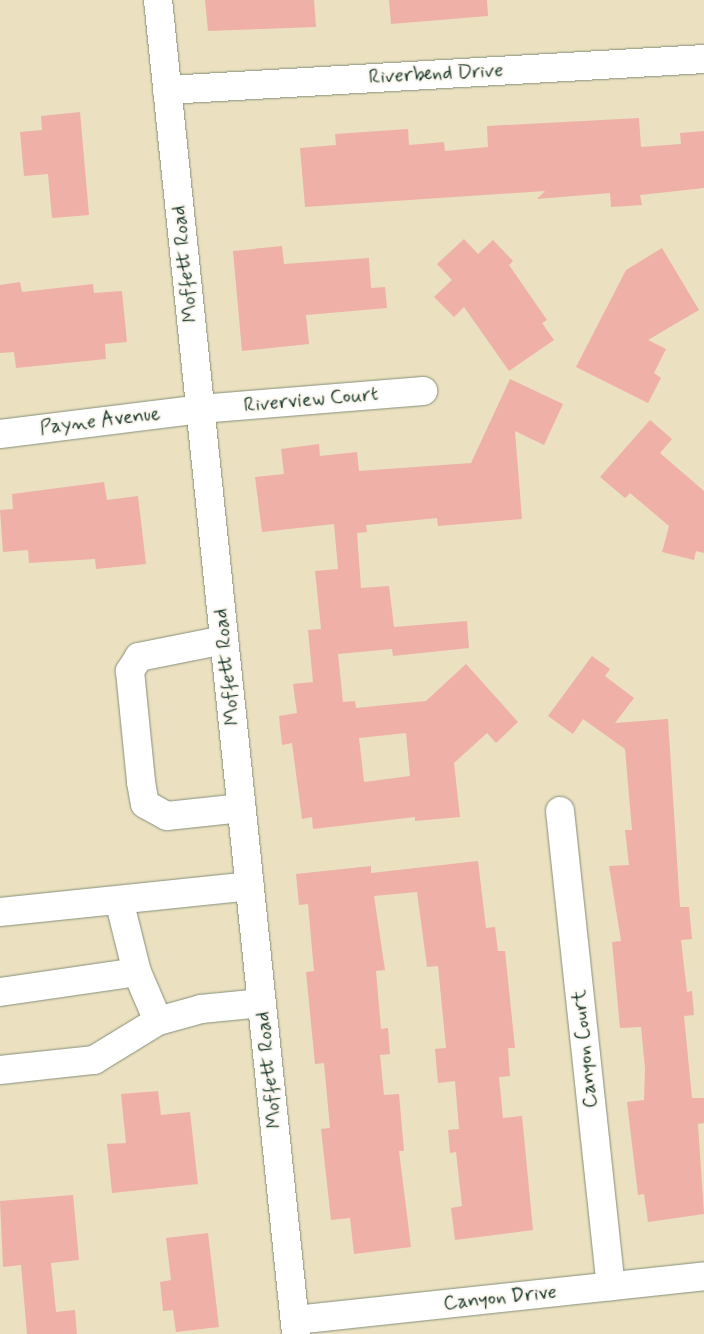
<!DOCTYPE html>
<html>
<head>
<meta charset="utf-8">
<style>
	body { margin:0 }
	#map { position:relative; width:704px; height:1334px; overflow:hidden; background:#ebe1c0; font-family:Mynerve,sans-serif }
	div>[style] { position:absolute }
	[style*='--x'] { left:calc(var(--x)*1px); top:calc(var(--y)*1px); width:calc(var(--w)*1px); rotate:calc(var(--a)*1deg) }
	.building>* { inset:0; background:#eeb0a7 }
	.roads { filter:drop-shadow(0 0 1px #858f7a) drop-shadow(0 0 1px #858f7a) }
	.minor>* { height:28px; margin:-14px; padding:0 14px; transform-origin:14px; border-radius:14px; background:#fff }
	span { translate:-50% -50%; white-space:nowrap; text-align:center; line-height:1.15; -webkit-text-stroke:4px #fbf7ec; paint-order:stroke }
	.street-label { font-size:20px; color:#1f3d34 }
</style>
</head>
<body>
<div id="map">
	<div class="building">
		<i style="clip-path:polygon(205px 0,314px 0,316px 27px,208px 31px)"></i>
		<i style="clip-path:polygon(389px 0,487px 0,488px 16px,391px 24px)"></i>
		<i style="clip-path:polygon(80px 112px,89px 215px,52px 218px,48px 174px,24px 176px,20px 132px,42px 130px,41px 116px)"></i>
		<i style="clip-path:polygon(639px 118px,641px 147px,681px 144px,680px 133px,704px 131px,704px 188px,640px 195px,642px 205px,611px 207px,610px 193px,537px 199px,545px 191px,305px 207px,300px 148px,336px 145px,335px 134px,408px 129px,409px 145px,444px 142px,445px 151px,488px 147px,487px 126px)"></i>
		<i style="clip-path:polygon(464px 239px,478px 254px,493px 240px,513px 261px,509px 265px,547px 320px,542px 323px,554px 340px,509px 371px,464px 307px,454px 317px,434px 297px,452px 280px,437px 264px)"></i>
		<i style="clip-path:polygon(282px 246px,284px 264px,369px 258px,371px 288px,385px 287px,387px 308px,306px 315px,309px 344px,242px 351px,233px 251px)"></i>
		<i style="clip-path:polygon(662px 248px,699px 310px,648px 340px,666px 349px,654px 373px,661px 378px,648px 403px,576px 367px,626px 270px)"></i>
		<i style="clip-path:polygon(20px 282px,22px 292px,93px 284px,94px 293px,122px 291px,127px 342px,105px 344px,106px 359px,16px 368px,14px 352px,0 353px,0 285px)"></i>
		<i style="clip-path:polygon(evenodd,510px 379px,563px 404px,544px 445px,515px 431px,522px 519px,438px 526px,437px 518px,366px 525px,367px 532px,357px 533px,361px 588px,389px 586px,394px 627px,467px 621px,469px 648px,393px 656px,392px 649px,338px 654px,343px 702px,355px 701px,356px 708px,426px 701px,466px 664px,518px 722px,496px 743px,487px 733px,454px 763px,460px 817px,415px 821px,415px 817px,313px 829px,312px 817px,302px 819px,292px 743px,282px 745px,279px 716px,297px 713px,293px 684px,313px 682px,308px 630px,321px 629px,315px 571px,338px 569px,334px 524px,262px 532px,255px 477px,284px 474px,281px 449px,319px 444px,320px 456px,357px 452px,359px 471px,471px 463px,510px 379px,406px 733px,410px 776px,364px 782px,359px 738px,406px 733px)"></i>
		<i style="clip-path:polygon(650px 420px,672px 439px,660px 453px,704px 491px,704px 553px,696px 551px,694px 560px,662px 552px,669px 526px,630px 493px,625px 498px,600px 477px)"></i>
		<i style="clip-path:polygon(104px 482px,107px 500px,138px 496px,146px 564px,96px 569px,95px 559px,29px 563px,28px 550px,3px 552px,0 510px,13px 509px,12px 494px)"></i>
		<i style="clip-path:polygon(592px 656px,610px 669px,605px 676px,634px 698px,615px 723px,668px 719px,680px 907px,689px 907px,692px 939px,681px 940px,687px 992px,692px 991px,694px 1015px,684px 1016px,692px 1098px,704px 1098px,704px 1123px,698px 1124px,704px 1214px,648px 1222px,644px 1194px,638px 1195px,627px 1102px,644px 1100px,645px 1068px,641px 1027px,620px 1028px,612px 942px,621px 941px,609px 866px,629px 865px,625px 830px,632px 830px,625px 749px,583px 719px,573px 734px,548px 716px)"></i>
		<i style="clip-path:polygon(478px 861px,486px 928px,495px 927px,498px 951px,505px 951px,515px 1048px,508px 1048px,510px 1076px,499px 1077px,503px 1118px,522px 1116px,533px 1230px,455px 1240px,451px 1208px,462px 1206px,456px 1152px,450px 1153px,448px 1130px,459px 1129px,455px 1081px,438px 1083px,435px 1049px,446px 1048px,438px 966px,427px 967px,417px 892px,374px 896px,385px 970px,376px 971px,381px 1029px,388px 1028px,390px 1054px,380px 1055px,384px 1095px,399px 1094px,404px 1151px,399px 1151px,411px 1247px,354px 1254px,350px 1218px,331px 1220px,321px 1129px,330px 1128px,324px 1063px,315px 1064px,306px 972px,314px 971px,308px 904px,299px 905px,296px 874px,371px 866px,371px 873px)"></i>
		<i style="clip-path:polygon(158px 1091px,161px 1115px,190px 1112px,198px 1184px,112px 1193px,107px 1144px,126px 1143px,121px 1094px)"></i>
		<i style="clip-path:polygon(73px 1195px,79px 1260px,51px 1263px,56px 1312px,75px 1310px,77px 1334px,27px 1334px,21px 1265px,3px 1267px,0 1201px)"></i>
		<i style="clip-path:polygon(208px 1233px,219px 1327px,176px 1332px,173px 1310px,163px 1311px,160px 1282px,171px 1280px,166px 1238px)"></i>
	</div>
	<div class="roads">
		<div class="minor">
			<i style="--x:158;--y:0;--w:1341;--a:84.09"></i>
			<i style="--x:167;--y:90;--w:538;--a:-3.3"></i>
			<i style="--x:0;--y:434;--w:202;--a:-7.1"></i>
			<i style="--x:200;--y:409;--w:224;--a:-4.6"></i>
			<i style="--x:224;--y:640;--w:87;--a:168.7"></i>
			<i style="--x:139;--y:657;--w:17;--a:123"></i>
			<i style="--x:130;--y:671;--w:112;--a:84.3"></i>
			<i style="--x:141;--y:782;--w:22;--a:80"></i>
			<i style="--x:145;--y:804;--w:25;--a:29"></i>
			<i style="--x:167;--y:816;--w:75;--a:-6.1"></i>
			<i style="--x:560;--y:811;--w:478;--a:83.9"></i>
			<i style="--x:119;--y:900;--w:74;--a:76"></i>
			<i style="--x:137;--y:972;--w:53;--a:66.8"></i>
			<i style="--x:0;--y:912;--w:251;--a:-5.9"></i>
			<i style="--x:0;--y:992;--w:138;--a:-8.3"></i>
			<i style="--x:0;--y:1070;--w:95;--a:-6.1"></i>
			<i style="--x:94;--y:1060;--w:75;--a:-31.4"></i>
			<i style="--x:158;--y:1021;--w:45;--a:-15.6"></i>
			<i style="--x:201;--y:1009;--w:61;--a:-5.6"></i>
			<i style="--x:295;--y:1320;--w:411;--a:-6.1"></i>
		</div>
	</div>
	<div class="street-label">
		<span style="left:436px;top:74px;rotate:-3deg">Riverbend Drive</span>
		<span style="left:185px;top:264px;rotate:-96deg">Moffett Road</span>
		<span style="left:311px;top:400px;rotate:-5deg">Riverview Court</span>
		<span style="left:100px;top:421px;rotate:-7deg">Payne Avenue</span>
		<span style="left:227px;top:667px;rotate:-96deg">Moffett Road</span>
		<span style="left:585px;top:1049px;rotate:-96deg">Canyon Court</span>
		<span style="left:269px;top:1070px;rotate:-96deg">Moffett Road</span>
		<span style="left:500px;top:1298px;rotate:-6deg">Canyon Drive</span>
	</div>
</div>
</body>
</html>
